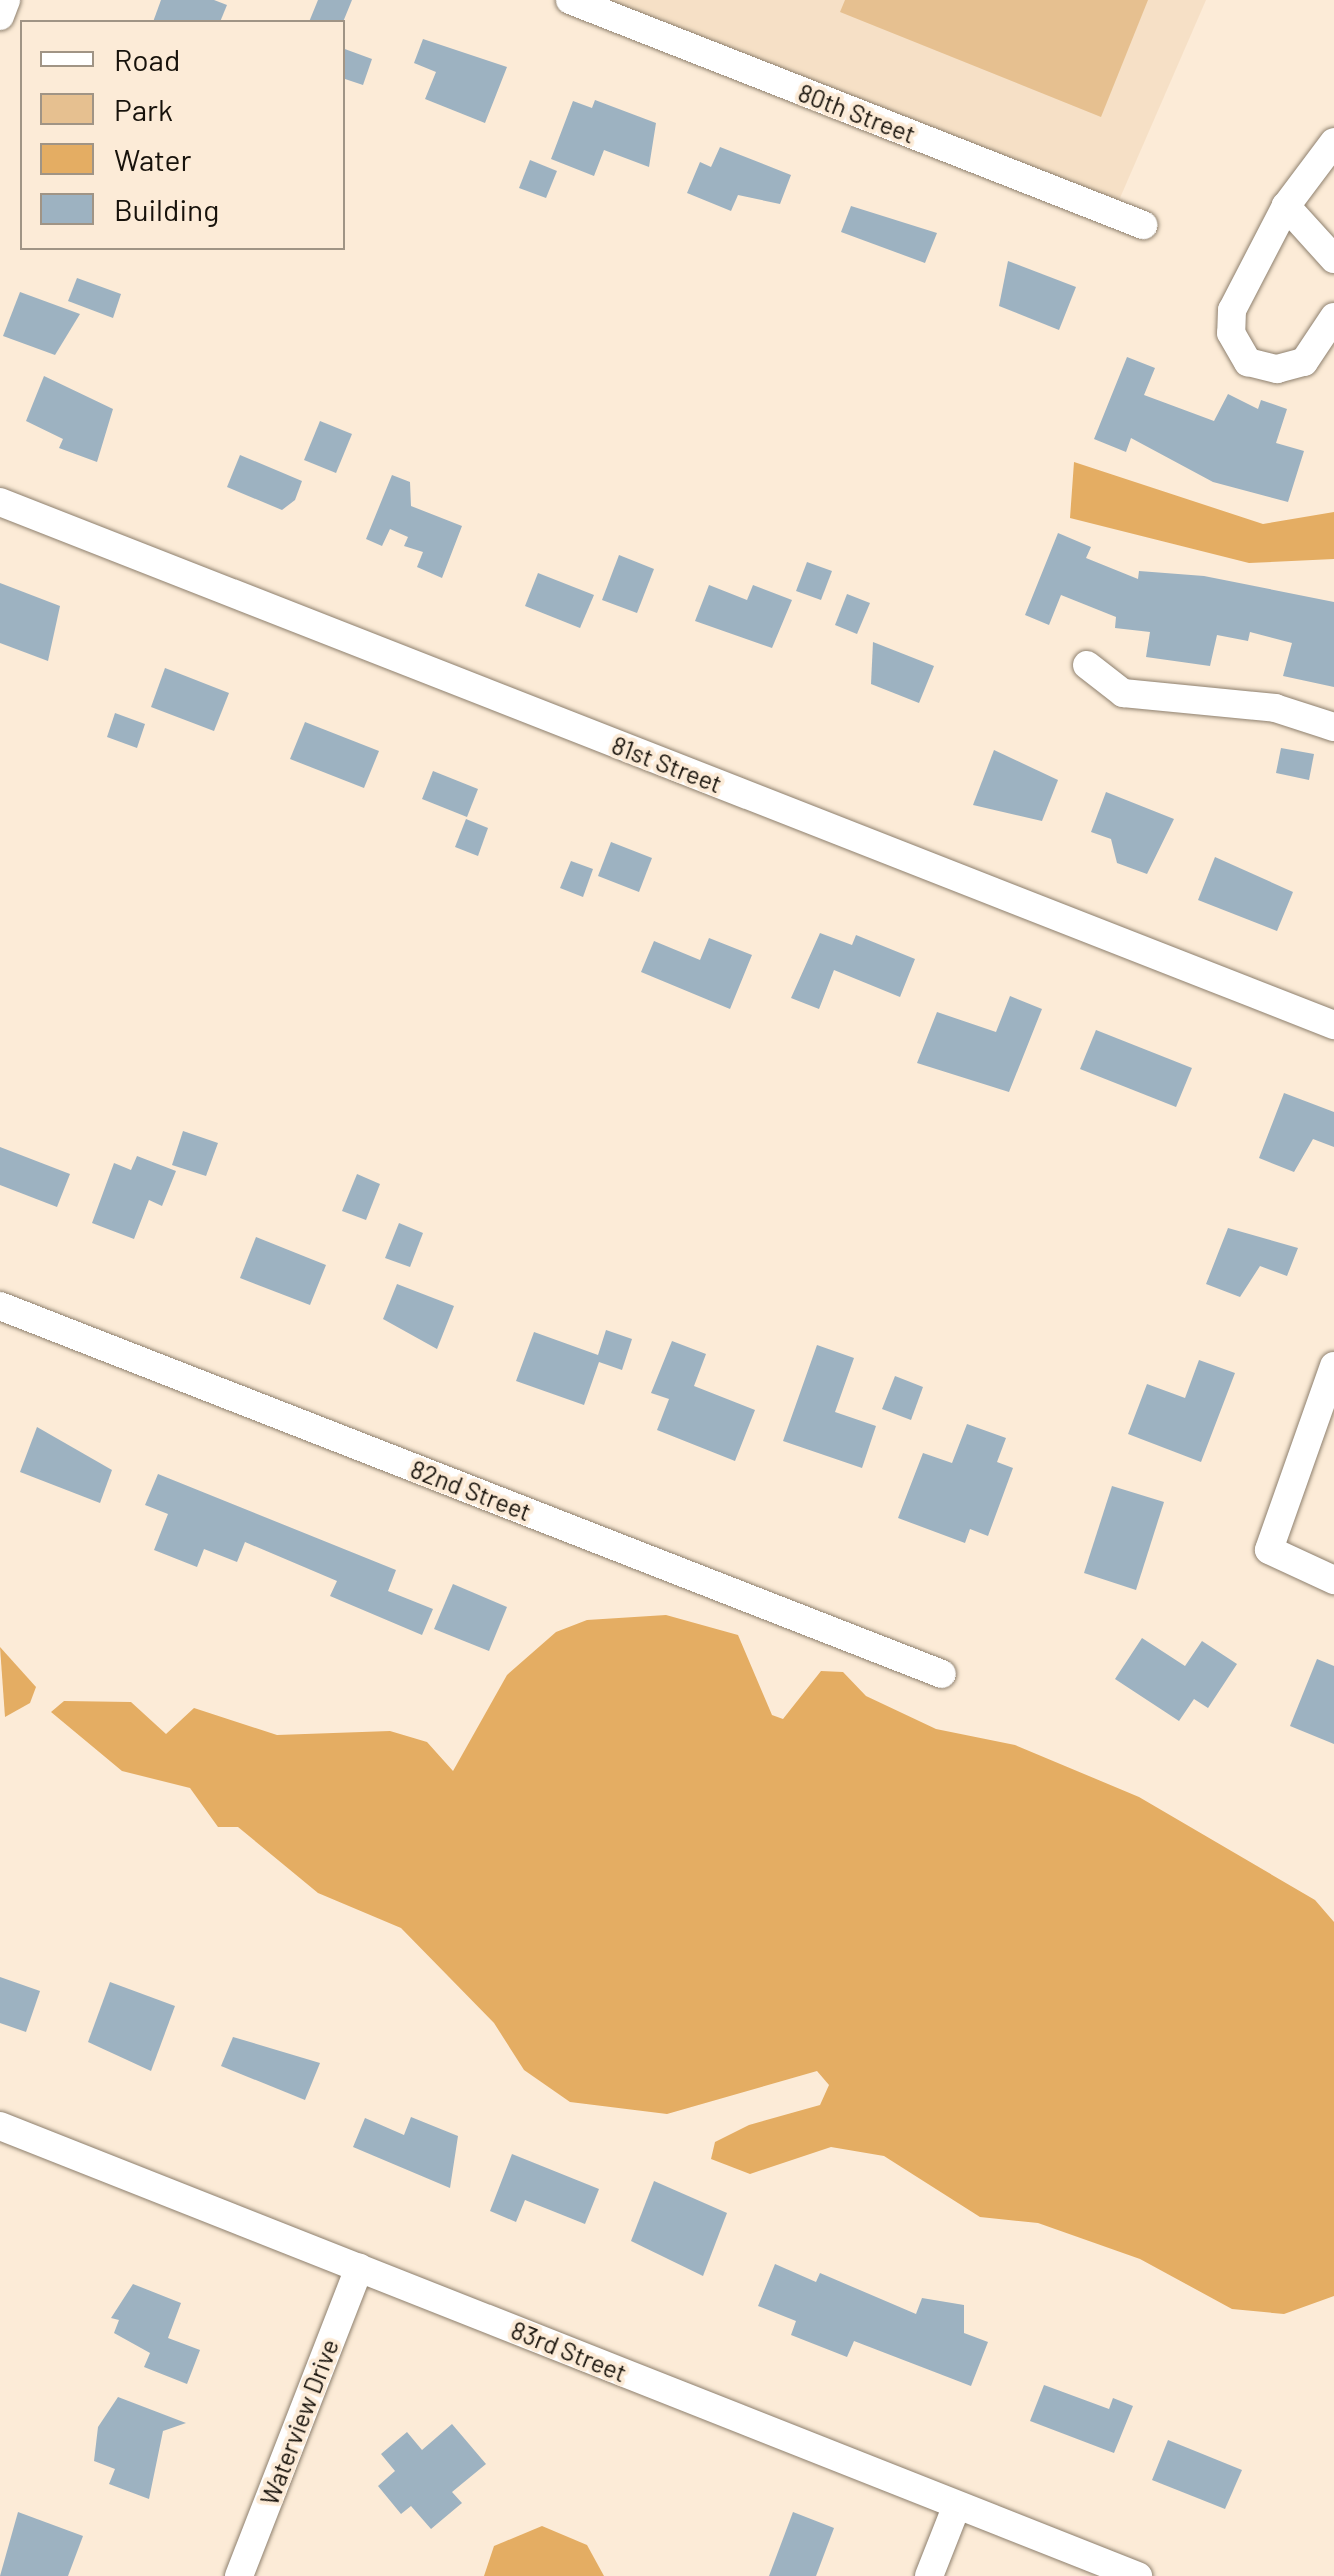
<!DOCTYPE html>
<html>
<head>
<meta charset="utf-8">
<style>
	body { margin:0 }
	#map { position:relative; width:1334px; height:2576px; overflow:hidden; background:#fcebd7; font-family:Barlow,sans-serif }
	div>[style] { position:absolute }
	[style*='--x'] { left:calc(var(--x)*1px); top:calc(var(--y)*1px); width:calc(var(--w)*1px); rotate:calc(var(--a)*1deg) }
	.built>* { inset:0; background:#f6e0c6 }
	.green>* { inset:0; background:#e6c090 }
	.water>* { inset:0; background:#e4ad63 }
	.building>* { inset:0; background:#9db2c1 }
	.roads { filter:drop-shadow(0 0 2px #8e806e) drop-shadow(0 0 2px #8e806e) }
	.minor>* { height:28px; margin:-14px; padding:0 14px; transform-origin:14px; border-radius:14px; background:#fff }
	span { translate:-50% -50%; white-space:nowrap; text-align:center; line-height:1.15; -webkit-text-stroke:8px #fcebd7; paint-order:stroke }
	.street-label { font-size:25px; color:#17120b }
	.legend { position:absolute; left:20px; top:20px; width:325px; height:230px; box-sizing:border-box; background:#fcebd7; border:2px solid #a09485; margin:0; padding:12px 18px; list-style:none; font-size:30px; color:#17120b }
	.legend li { display:flex; align-items:center; gap:20px; height:50px }
	.legend b { width:50px; border:2px solid #a09485 }
</style>
</head>
<body>
<div id="map">
	<div class="built">
		<i style="clip-path:polygon(570px 0,1206px 0,1113px 214px)"></i>
	</div>
	<div class="green">
		<i style="clip-path:polygon(845px 0,1148px 0,1101px 117px,840px 12px)"></i>
	</div>
	<div class="water">
		<i style="clip-path:polygon(1074px 462px,1263px 524px,1334px 512px,1334px 559px,1249px 563px,1070px 518px)"></i>
		<i style="clip-path:polygon(666px 1615px,738px 1635px,772px 1715px,783px 1719px,821px 1671px,843px 1672px,866px 1696px,936px 1729px,1015px 1745px,1139px 1797px,1315px 1900px,1334px 1922px,1334px 2296px,1284px 2314px,1232px 2309px,1140px 2259px,1038px 2223px,980px 2217px,884px 2156px,831px 2147px,750px 2174px,711px 2159px,715px 2142px,749px 2125px,820px 2105px,829px 2085px,817px 2071px,667px 2114px,570px 2102px,524px 2070px,494px 2023px,401px 1928px,318px 1893px,238px 1827px,218px 1827px,190px 1788px,122px 1771px,51px 1712px,64px 1701px,131px 1702px,166px 1734px,194px 1708px,277px 1735px,390px 1731px,427px 1742px,453px 1771px,507px 1675px,556px 1632px,587px 1620px)"></i>
		<i style="clip-path:polygon(0 1647px,36px 1687px,30px 1703px,5px 1717px)"></i>
		<i style="clip-path:polygon(542px 2526px,587px 2545px,604px 2576px,484px 2576px,494px 2546px)"></i>
	</div>
	<div class="building">
		<i style="clip-path:polygon(161px 0,214px 0,227px 5px,220px 22px,153px 22px)"></i>
		<i style="clip-path:polygon(318px 0,352px 0,343px 22px,309px 22px)"></i>
		<i style="clip-path:polygon(423px 39px,507px 67px,485px 123px,425px 99px,436px 72px,414px 63px)"></i>
		<i style="clip-path:polygon(342px 48px,372px 59px,363px 85px,342px 78px)"></i>
		<i style="clip-path:polygon(595px 100px,656px 123px,649px 167px,604px 150px,594px 176px,551px 159px,573px 101px,592px 108px)"></i>
		<i style="clip-path:polygon(720px 147px,791px 175px,780px 204px,738px 195px,731px 211px,687px 193px,700px 162px,711px 167px)"></i>
		<i style="clip-path:polygon(530px 160px,557px 171px,546px 198px,519px 188px)"></i>
		<i style="clip-path:polygon(851px 206px,937px 233px,925px 263px,841px 232px)"></i>
		<i style="clip-path:polygon(1008px 261px,1076px 287px,1059px 330px,999px 306px)"></i>
		<i style="clip-path:polygon(77px 278px,121px 294px,113px 318px,68px 301px)"></i>
		<i style="clip-path:polygon(20px 292px,80px 314px,55px 355px,3px 336px)"></i>
		<i style="clip-path:polygon(1127px 357px,1155px 368px,1144px 395px,1214px 421px,1228px 394px,1258px 409px,1261px 400px,1287px 409px,1276px 443px,1304px 451px,1288px 502px,1213px 482px,1131px 438px,1126px 452px,1094px 439px)"></i>
		<i style="clip-path:polygon(44px 376px,113px 409px,97px 462px,59px 448px,63px 439px,26px 421px)"></i>
		<i style="clip-path:polygon(320px 421px,352px 434px,336px 473px,304px 460px)"></i>
		<i style="clip-path:polygon(240px 455px,302px 481px,295px 500px,282px 510px,227px 487px)"></i>
		<i style="clip-path:polygon(392px 475px,410px 482px,411px 506px,462px 526px,442px 578px,417px 567px,423px 552px,404px 546px,408px 537px,390px 529px,382px 546px,366px 539px)"></i>
		<i style="clip-path:polygon(1058px 533px,1091px 547px,1086px 558px,1138px 579px,1139px 571px,1204px 576px,1334px 602px,1334px 687px,1283px 676px,1292px 643px,1250px 632px,1248px 641px,1217px 635px,1210px 666px,1146px 657px,1150px 632px,1115px 628px,1116px 617px,1061px 595px,1049px 625px,1025px 615px)"></i>
		<i style="clip-path:polygon(619px 555px,654px 569px,637px 613px,602px 600px)"></i>
		<i style="clip-path:polygon(807px 562px,832px 571px,821px 600px,796px 591px)"></i>
		<i style="clip-path:polygon(538px 573px,594px 595px,580px 628px,525px 606px)"></i>
		<i style="clip-path:polygon(0 583px,60px 606px,48px 661px,0 643px)"></i>
		<i style="clip-path:polygon(709px 585px,747px 600px,753px 585px,792px 600px,772px 648px,695px 621px)"></i>
		<i style="clip-path:polygon(847px 594px,870px 603px,857px 634px,835px 625px)"></i>
		<i style="clip-path:polygon(873px 642px,934px 666px,919px 703px,871px 684px)"></i>
		<i style="clip-path:polygon(165px 668px,229px 693px,214px 731px,151px 707px)"></i>
		<i style="clip-path:polygon(115px 713px,145px 724px,137px 748px,107px 737px)"></i>
		<i style="clip-path:polygon(305px 722px,379px 751px,364px 788px,290px 759px)"></i>
		<i style="clip-path:polygon(1281px 748px,1314px 754px,1309px 780px,1276px 773px)"></i>
		<i style="clip-path:polygon(994px 750px,1058px 780px,1042px 821px,973px 805px)"></i>
		<i style="clip-path:polygon(433px 771px,478px 789px,467px 817px,422px 799px)"></i>
		<i style="clip-path:polygon(1106px 792px,1174px 819px,1147px 874px,1117px 863px,1111px 839px,1091px 832px)"></i>
		<i style="clip-path:polygon(466px 819px,488px 828px,478px 856px,455px 847px)"></i>
		<i style="clip-path:polygon(611px 842px,652px 858px,639px 892px,598px 876px)"></i>
		<i style="clip-path:polygon(1215px 857px,1293px 892px,1277px 931px,1198px 900px)"></i>
		<i style="clip-path:polygon(571px 861px,593px 869px,583px 897px,560px 888px)"></i>
		<i style="clip-path:polygon(820px 933px,852px 945px,856px 935px,915px 959px,900px 997px,834px 970px,819px 1009px,791px 998px)"></i>
		<i style="clip-path:polygon(709px 938px,752px 955px,730px 1009px,641px 972px,654px 941px,700px 960px)"></i>
		<i style="clip-path:polygon(1010px 996px,1042px 1009px,1009px 1092px,917px 1063px,937px 1012px,996px 1032px)"></i>
		<i style="clip-path:polygon(1096px 1030px,1192px 1068px,1176px 1107px,1080px 1069px)"></i>
		<i style="clip-path:polygon(1284px 1093px,1334px 1112px,1334px 1147px,1313px 1139px,1294px 1172px,1259px 1158px)"></i>
		<i style="clip-path:polygon(183px 1131px,218px 1143px,206px 1176px,172px 1165px)"></i>
		<i style="clip-path:polygon(0 1147px,70px 1174px,57px 1207px,0 1185px)"></i>
		<i style="clip-path:polygon(137px 1156px,176px 1171px,162px 1206px,149px 1200px,134px 1239px,92px 1223px,114px 1163px,131px 1170px)"></i>
		<i style="clip-path:polygon(357px 1174px,380px 1184px,366px 1220px,342px 1211px)"></i>
		<i style="clip-path:polygon(399px 1223px,423px 1233px,410px 1267px,385px 1258px)"></i>
		<i style="clip-path:polygon(1228px 1228px,1298px 1248px,1287px 1276px,1260px 1266px,1240px 1297px,1206px 1284px)"></i>
		<i style="clip-path:polygon(256px 1237px,326px 1265px,310px 1305px,240px 1278px)"></i>
		<i style="clip-path:polygon(397px 1284px,454px 1306px,437px 1349px,383px 1319px)"></i>
		<i style="clip-path:polygon(606px 1330px,632px 1339px,622px 1370px,599px 1362px,584px 1405px,516px 1381px,534px 1332px,598px 1355px)"></i>
		<i style="clip-path:polygon(672px 1341px,706px 1354px,694px 1386px,755px 1410px,735px 1461px,657px 1430px,669px 1399px,651px 1393px)"></i>
		<i style="clip-path:polygon(817px 1345px,854px 1358px,835px 1412px,876px 1426px,862px 1468px,783px 1441px)"></i>
		<i style="clip-path:polygon(1199px 1360px,1235px 1373px,1201px 1462px,1128px 1434px,1147px 1384px,1185px 1398px)"></i>
		<i style="clip-path:polygon(895px 1376px,923px 1387px,911px 1420px,882px 1409px)"></i>
		<i style="clip-path:polygon(967px 1424px,1006px 1438px,997px 1462px,1013px 1468px,988px 1536px,970px 1529px,965px 1543px,898px 1518px,923px 1453px,952px 1463px)"></i>
		<i style="clip-path:polygon(37px 1427px,112px 1470px,100px 1503px,20px 1472px)"></i>
		<i style="clip-path:polygon(158px 1474px,396px 1570px,388px 1591px,433px 1609px,422px 1635px,330px 1596px,337px 1581px,245px 1542px,237px 1562px,204px 1549px,197px 1567px,154px 1550px,168px 1514px,145px 1505px)"></i>
		<i style="clip-path:polygon(1112px 1486px,1164px 1502px,1136px 1590px,1084px 1573px)"></i>
		<i style="clip-path:polygon(453px 1584px,507px 1607px,489px 1651px,434px 1629px)"></i>
		<i style="clip-path:polygon(1142px 1638px,1185px 1666px,1202px 1641px,1237px 1664px,1208px 1708px,1194px 1699px,1179px 1721px,1115px 1679px)"></i>
		<i style="clip-path:polygon(1317px 1659px,1334px 1666px,1334px 1744px,1290px 1726px)"></i>
		<i style="clip-path:polygon(0 1977px,40px 1991px,26px 2032px,0 2023px)"></i>
		<i style="clip-path:polygon(110px 1982px,175px 2006px,151px 2071px,88px 2042px)"></i>
		<i style="clip-path:polygon(233px 2037px,320px 2063px,305px 2100px,221px 2066px)"></i>
		<i style="clip-path:polygon(411px 2117px,458px 2136px,450px 2188px,353px 2147px,365px 2118px,404px 2135px)"></i>
		<i style="clip-path:polygon(512px 2154px,599px 2189px,585px 2224px,525px 2200px,516px 2222px,490px 2211px)"></i>
		<i style="clip-path:polygon(654px 2181px,727px 2213px,703px 2276px,631px 2241px)"></i>
		<i style="clip-path:polygon(775px 2264px,816px 2282px,820px 2273px,916px 2314px,922px 2298px,964px 2305px,964px 2333px,988px 2342px,971px 2386px,854px 2341px,847px 2357px,791px 2335px,796px 2321px,758px 2306px)"></i>
		<i style="clip-path:polygon(133px 2284px,181px 2303px,168px 2338px,200px 2350px,187px 2384px,144px 2367px,150px 2353px,114px 2333px,119px 2320px,111px 2318px)"></i>
		<i style="clip-path:polygon(1044px 2385px,1109px 2409px,1113px 2398px,1133px 2406px,1114px 2453px,1030px 2421px)"></i>
		<i style="clip-path:polygon(118px 2397px,186px 2423px,163px 2431px,149px 2499px,109px 2484px,115px 2469px,94px 2461px,98px 2427px)"></i>
		<i style="clip-path:polygon(452px 2424px,486px 2464px,452px 2492px,462px 2503px,431px 2529px,411px 2506px,401px 2514px,378px 2486px,395px 2471px,381px 2454px,407px 2432px,422px 2450px)"></i>
		<i style="clip-path:polygon(1168px 2440px,1242px 2470px,1225px 2509px,1152px 2480px)"></i>
		<i style="clip-path:polygon(18px 2512px,83px 2536px,68px 2576px,0 2576px)"></i>
		<i style="clip-path:polygon(793px 2512px,834px 2528px,816px 2576px,769px 2576px)"></i>
	</div>
	<div class="roads">
		<div class="minor">
			<i style="--x:570;--y:0;--w:616;--a:21.44"></i>
			<i style="--x:0;--y:16;--w:17;--a:-69"></i>
			<i style="--x:1286;--y:206;--w:80;--a:-53.1"></i>
			<i style="--x:1334;--y:259;--w:72;--a:-132.2"></i>
			<i style="--x:1286;--y:206;--w:117;--a:117.4"></i>
			<i style="--x:1232;--y:310;--w:23;--a:92"></i>
			<i style="--x:1231;--y:333;--w:34;--a:60"></i>
			<i style="--x:1248;--y:362;--w:30;--a:14"></i>
			<i style="--x:1277;--y:369;--w:28;--a:-15"></i>
			<i style="--x:1304;--y:362;--w:54;--a:-56.3"></i>
			<i style="--x:0;--y:502;--w:1433;--a:21.41"></i>
			<i style="--x:1087;--y:665;--w:46;--a:37.9"></i>
			<i style="--x:1123;--y:693;--w:153;--a:5.6"></i>
			<i style="--x:1275;--y:708;--w:62;--a:17.9"></i>
			<i style="--x:0;--y:1306;--w:1011;--a:21.34"></i>
			<i style="--x:1334;--y:1366;--w:195;--a:109.5"></i>
			<i style="--x:1269;--y:1550;--w:72;--a:24.8"></i>
			<i style="--x:0;--y:2126;--w:1224;--a:21.58"></i>
			<i style="--x:239;--y:2576;--w:331;--a:-68.7"></i>
			<i style="--x:929;--y:2576;--w:76;--a:-68.5"></i>
		</div>
	</div>
	<div class="street-label">
		<span style="left:857px;top:113px;rotate:21deg">80th Street</span>
		<span style="left:667px;top:764px;rotate:21deg">81st Street</span>
		<span style="left:471px;top:1490px;rotate:21deg">82nd Street</span>
		<span style="left:569px;top:2351px;rotate:22deg">83rd Street</span>
		<span style="left:299px;top:2422px;rotate:-69deg">Waterview Drive</span>
	</div>
	<ul class="legend">
	<li><b style="height:12px;background:#fff"></b>Road</li>
	<li><b style="height:28px;background:#e6c090"></b>Park</li>
	<li><b style="height:28px;background:#e4ad63"></b>Water</li>
	<li><b style="height:28px;background:#9db2c1"></b>Building</li>
	</ul>
</div>
</body>
</html>
